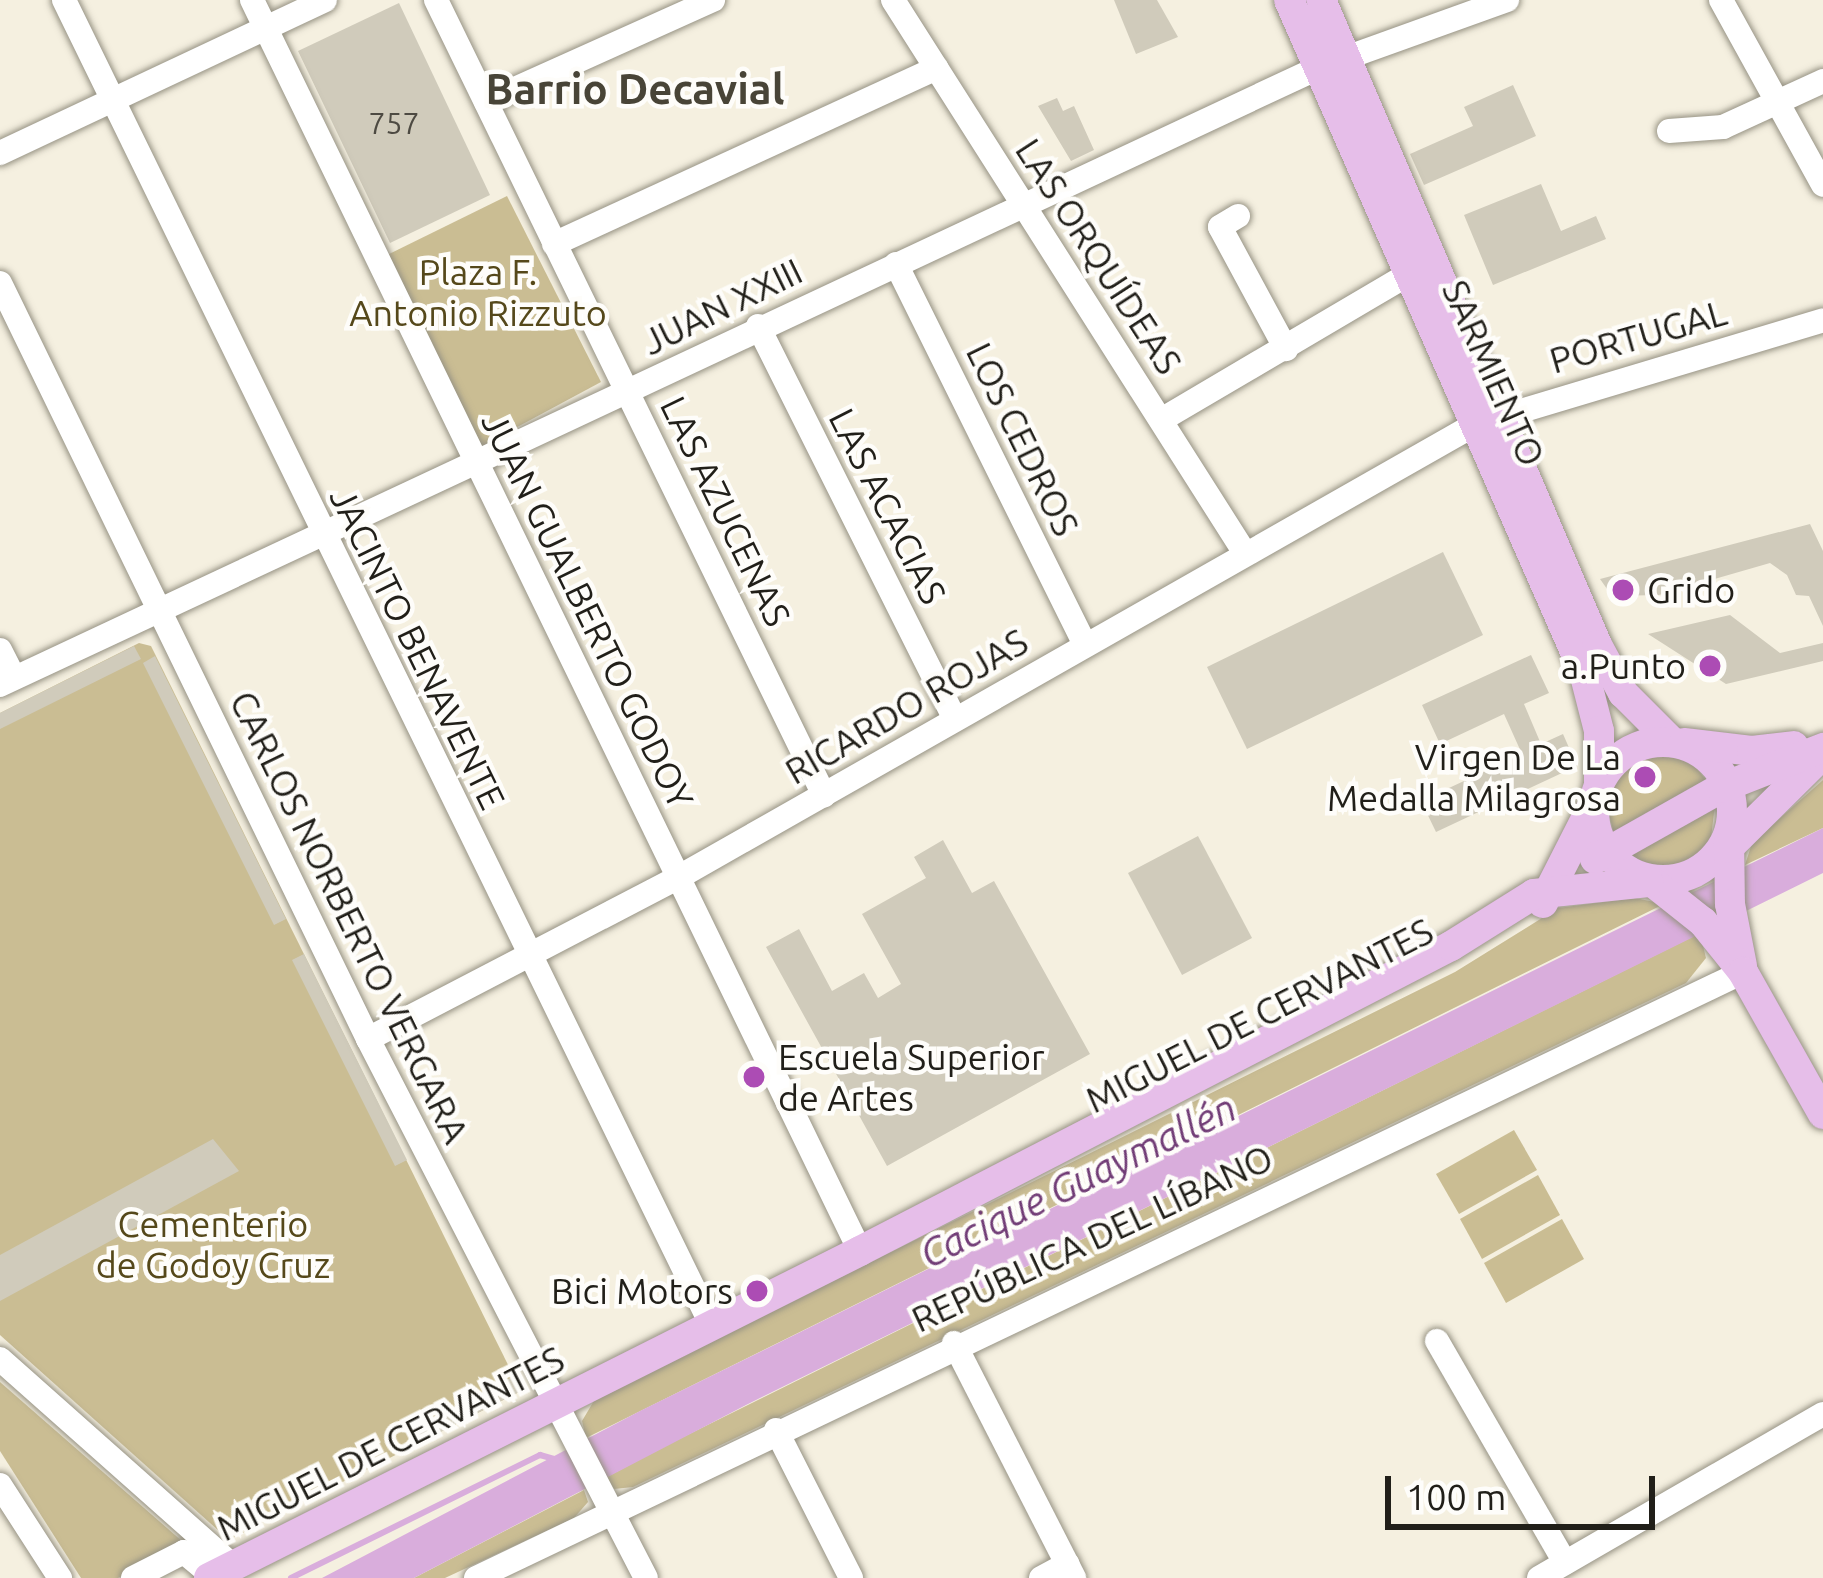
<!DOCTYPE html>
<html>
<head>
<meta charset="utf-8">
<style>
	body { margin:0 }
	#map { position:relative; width:1823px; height:1578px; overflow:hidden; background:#f5f0e0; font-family:Ubuntu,sans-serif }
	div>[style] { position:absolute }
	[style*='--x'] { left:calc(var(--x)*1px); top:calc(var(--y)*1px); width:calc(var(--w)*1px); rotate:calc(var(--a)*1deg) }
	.green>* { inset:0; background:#cabd93 }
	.water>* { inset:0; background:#d9addc }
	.stream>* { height:6px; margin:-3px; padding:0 3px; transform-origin:3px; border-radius:3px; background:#d9addc }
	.building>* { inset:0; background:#d0cbbb }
	.roads { filter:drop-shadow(0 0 3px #979384) drop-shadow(0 0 3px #979384) }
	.minor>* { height:24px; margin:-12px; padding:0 12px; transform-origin:12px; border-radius:12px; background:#fff }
	.major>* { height:30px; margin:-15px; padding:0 15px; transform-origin:15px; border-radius:15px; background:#e6bee9 }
	.major>.ring { margin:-15px; padding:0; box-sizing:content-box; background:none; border:30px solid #e6bee9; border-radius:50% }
	.dots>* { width:33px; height:33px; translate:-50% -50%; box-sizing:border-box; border:6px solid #fefdfa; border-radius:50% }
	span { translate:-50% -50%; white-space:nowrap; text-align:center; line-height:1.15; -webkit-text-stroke:9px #fefdfa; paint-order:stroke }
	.number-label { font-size:30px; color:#4d4a42 }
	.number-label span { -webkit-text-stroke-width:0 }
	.street-label { font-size:36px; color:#211f19 }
	.park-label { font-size:36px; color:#55481a }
	.poi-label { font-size:36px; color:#211f19 }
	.left { translate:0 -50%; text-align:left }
	.right { translate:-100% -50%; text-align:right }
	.water-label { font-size:39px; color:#713c76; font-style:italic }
	.quarter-label { font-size:42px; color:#484437; font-weight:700 }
	.scale { position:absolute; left:1385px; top:1476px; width:270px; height:54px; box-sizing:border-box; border:6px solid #211f19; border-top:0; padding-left:15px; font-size:36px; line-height:42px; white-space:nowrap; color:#211f19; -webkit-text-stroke:9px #fefdfa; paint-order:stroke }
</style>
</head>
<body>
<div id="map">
	<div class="green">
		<i style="clip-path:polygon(507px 196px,601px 382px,482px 446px,383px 257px)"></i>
		<i style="clip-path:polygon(139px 643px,151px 646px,521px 1391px,229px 1540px,0 1335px,0 713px)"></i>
		<i style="clip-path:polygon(1666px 748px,1692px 761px,1707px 782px,1614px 834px,1606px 803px,1614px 770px,1628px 756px)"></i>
		<i style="clip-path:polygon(1823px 780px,1823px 828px,1745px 865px,1752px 843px)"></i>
		<i style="clip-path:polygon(1715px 804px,1710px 847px,1684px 871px,1658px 872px,1625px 851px)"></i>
		<i style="clip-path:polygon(1635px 898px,1664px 904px,586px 1438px,582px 1421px,595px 1399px,1455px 972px,1558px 908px)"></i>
		<i style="clip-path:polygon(1700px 933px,1706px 958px,1686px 983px,633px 1487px,614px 1489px,607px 1477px,653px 1452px)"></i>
		<i style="clip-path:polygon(1514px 1130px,1537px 1170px,1459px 1214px,1436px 1174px)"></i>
		<i style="clip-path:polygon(1538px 1175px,1560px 1215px,1482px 1259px,1460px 1219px)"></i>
		<i style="clip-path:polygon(1562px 1219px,1584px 1259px,1506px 1303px,1484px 1263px)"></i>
		<i style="clip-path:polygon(0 1382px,183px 1542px,181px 1545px,118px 1578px,81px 1578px,0 1451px)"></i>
		<i style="clip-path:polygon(584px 1490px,588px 1502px,574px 1518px,445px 1578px,414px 1578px)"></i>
	</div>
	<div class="water">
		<i style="clip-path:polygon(1823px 828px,1823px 873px,746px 1405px,414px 1578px,322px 1578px,640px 1411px)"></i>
	</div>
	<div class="stream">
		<i style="--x:291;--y:1578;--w:278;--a:-26.3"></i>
		<i style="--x:540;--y:1455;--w:19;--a:16"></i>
	</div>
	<div class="building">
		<i style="clip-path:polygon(1114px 0,1157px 0,1178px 37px,1136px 54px)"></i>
		<i style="clip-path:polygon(399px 3px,490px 195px,390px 243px,298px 51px)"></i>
		<i style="clip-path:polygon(1513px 85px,1536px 136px,1424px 185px,1410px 154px,1473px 126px,1464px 107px)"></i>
		<i style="clip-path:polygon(1057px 98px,1063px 111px,1074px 106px,1094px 150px,1071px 161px,1038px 106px)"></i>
		<i style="clip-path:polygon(1541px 184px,1561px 231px,1596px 216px,1606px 239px,1493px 285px,1464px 215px)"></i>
		<i style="clip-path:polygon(1810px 524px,1823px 551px,1823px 626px,1809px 596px,1796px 595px,1787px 575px,1770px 563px,1659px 595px,1612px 596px,1600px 579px)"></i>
		<i style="clip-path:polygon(1443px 552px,1483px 635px,1247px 749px,1207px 667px)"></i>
		<i style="clip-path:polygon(1730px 615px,1780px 653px,1823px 643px,1823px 661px,1726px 684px,1648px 634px)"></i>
		<i style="clip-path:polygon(134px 646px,141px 659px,0 729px,0 713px)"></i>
		<i style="clip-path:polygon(1531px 655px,1549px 693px,1524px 704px,1541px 744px,1563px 734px,1577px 766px,1436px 832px,1421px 801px,1522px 754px,1504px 714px,1440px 744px,1422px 705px)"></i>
		<i style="clip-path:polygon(155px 656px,286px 919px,274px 925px,143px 663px)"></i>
		<i style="clip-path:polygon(1198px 836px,1252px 938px,1182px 975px,1128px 873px)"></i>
		<i style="clip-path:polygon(943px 840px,972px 893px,994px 881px,1090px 1054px,887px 1166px,766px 947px,799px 929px,832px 991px,864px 973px,878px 998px,901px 984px,862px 914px,926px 878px,914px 857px)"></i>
		<i style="clip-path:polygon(304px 954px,407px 1160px,395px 1166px,292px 960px)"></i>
		<i style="clip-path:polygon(213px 1139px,239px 1171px,0 1301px,0 1255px)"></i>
		<i style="clip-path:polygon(514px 1376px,521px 1391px,421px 1442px,414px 1428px)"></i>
	</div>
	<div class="roads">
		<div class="minor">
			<i style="--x:64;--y:0;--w:1476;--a:63.96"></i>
			<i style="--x:252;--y:0;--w:1391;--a:64.08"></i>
			<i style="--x:436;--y:0;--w:885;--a:63.99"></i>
			<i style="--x:893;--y:0;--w:652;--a:57.53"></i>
			<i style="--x:1721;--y:0;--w:211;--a:61.1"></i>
			<i style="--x:486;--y:102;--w:249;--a:-24.2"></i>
			<i style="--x:1669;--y:131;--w:54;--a:-4.2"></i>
			<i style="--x:1723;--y:127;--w:110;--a:-24.7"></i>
			<i style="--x:0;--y:153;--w:359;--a:-25.2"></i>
			<i style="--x:1238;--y:216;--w:21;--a:149"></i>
			<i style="--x:1220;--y:227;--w:139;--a:61.6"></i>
			<i style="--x:554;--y:244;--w:421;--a:-24.7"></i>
			<i style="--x:896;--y:264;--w:425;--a:63.6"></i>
			<i style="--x:0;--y:283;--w:841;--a:64.04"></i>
			<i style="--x:368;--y:1039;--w:606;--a:62.72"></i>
			<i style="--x:758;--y:326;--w:438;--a:63.4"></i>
			<i style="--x:1161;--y:420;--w:288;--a:-30.5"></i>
			<i style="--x:0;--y:650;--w:31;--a:63"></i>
			<i style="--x:0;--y:685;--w:1455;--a:-25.09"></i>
			<i style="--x:1318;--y:68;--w:201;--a:-19.8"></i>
			<i style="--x:368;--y:1039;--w:351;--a:-27.5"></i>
			<i style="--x:679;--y:877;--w:915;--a:-29.62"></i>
			<i style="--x:1474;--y:425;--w:364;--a:-16.7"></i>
			<i style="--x:1437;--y:1341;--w:256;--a:60"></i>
			<i style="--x:954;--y:1343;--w:264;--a:62.9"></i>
			<i style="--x:0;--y:1359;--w:312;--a:41.6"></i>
			<i style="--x:776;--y:1430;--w:166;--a:63.1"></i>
			<i style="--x:0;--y:1485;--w:111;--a:57.2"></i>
			<i style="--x:133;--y:1578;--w:57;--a:-27"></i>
			<i style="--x:184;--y:1552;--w:38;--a:40"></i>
			<i style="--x:476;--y:1578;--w:1404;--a:-25.56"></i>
			<i style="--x:1041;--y:1578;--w:30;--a:-28"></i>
			<i style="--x:1539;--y:1578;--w:328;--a:-30"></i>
		</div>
		<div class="major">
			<i style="--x:1289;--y:0;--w:734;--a:66.3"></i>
			<i style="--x:1584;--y:672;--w:61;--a:75.7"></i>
			<i style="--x:1599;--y:731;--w:52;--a:90"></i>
			<i style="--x:1321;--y:0;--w:702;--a:66.83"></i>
			<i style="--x:1597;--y:645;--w:55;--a:61.6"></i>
			<i style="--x:1623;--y:693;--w:64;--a:45"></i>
			<i class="ring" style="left:1594px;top:742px;width:108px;height:108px"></i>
			<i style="--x:1684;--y:743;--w:68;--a:6.7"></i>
			<i style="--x:1752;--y:751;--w:42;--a:-6.8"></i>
			<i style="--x:1729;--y:835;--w:69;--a:89.2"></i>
			<i style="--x:1730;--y:904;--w:63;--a:79"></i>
			<i style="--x:1728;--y:848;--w:120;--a:-44.7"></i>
			<i style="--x:1595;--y:859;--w:145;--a:-29.4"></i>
			<i style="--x:1721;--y:788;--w:110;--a:-21.4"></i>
			<i style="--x:1655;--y:884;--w:61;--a:38.4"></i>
			<i style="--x:1703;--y:922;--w:64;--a:51.3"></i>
			<i style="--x:1743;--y:972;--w:163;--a:60.6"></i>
			<i style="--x:1543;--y:903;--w:114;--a:-63"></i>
			<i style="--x:209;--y:1578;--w:729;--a:-26.67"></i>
			<i style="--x:860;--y:1251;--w:665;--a:-27.3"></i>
			<i style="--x:1451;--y:946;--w:98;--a:-32.1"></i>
			<i style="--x:1534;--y:894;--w:115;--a:-6"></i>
		</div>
	</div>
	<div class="dots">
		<i style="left:1623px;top:590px;background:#ac4cb4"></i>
		<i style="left:1710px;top:666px;background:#ac4cb4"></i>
		<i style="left:1645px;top:777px;background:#ac4cb4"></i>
		<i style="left:754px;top:1077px;background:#ac4cb4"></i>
		<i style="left:757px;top:1291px;background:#ac4cb4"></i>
	</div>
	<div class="number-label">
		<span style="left:394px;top:123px">757</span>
	</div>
	<div class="street-label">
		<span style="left:1099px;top:256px;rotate:57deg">LAS ORQUÍDEAS</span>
		<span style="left:722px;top:306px;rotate:-26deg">JUAN XXIII</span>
		<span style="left:1638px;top:336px;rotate:-16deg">PORTUGAL</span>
		<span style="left:1494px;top:373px;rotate:66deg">SARMIENTO</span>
		<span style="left:1023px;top:439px;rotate:64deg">LOS CEDROS</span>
		<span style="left:888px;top:506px;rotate:63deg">LAS ACACIAS</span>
		<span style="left:726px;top:511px;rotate:64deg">LAS AZUCENAS</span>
		<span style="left:588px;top:610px;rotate:64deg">JUAN GUALBERTO GODOY</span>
		<span style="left:418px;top:648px;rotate:64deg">JACINTO BENAVENTE</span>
		<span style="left:906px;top:706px;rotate:-30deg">RICARDO ROJAS</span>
		<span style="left:350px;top:917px;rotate:64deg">CARLOS NORBERTO VERGARA</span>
		<span style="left:1259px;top:1015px;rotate:-27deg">MIGUEL DE CERVANTES</span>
		<span style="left:1092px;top:1238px;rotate:-25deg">REPÚBLICA DEL LÍBANO</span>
		<span style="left:390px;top:1443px;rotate:-27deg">MIGUEL DE CERVANTES</span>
	</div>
	<div class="park-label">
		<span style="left:478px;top:292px">Plaza F.<br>Antonio Rizzuto</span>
		<span style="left:213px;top:1244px">Cementerio<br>de Godoy Cruz</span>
	</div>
	<div class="poi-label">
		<span class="left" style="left:1647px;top:590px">Grido</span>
		<span class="right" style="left:1686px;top:666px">a.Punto</span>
		<span class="right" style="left:1621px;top:777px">Virgen De La<br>Medalla Milagrosa</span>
		<span class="left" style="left:778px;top:1077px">Escuela Superior<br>de Artes</span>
		<span class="right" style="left:733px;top:1291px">Bici Motors</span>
	</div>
	<div class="water-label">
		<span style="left:1078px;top:1181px;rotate:-26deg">Cacique Guaymallén</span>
	</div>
	<div class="quarter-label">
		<span style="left:635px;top:89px">Barrio Decavial</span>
	</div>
	<div class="scale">100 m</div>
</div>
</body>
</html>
